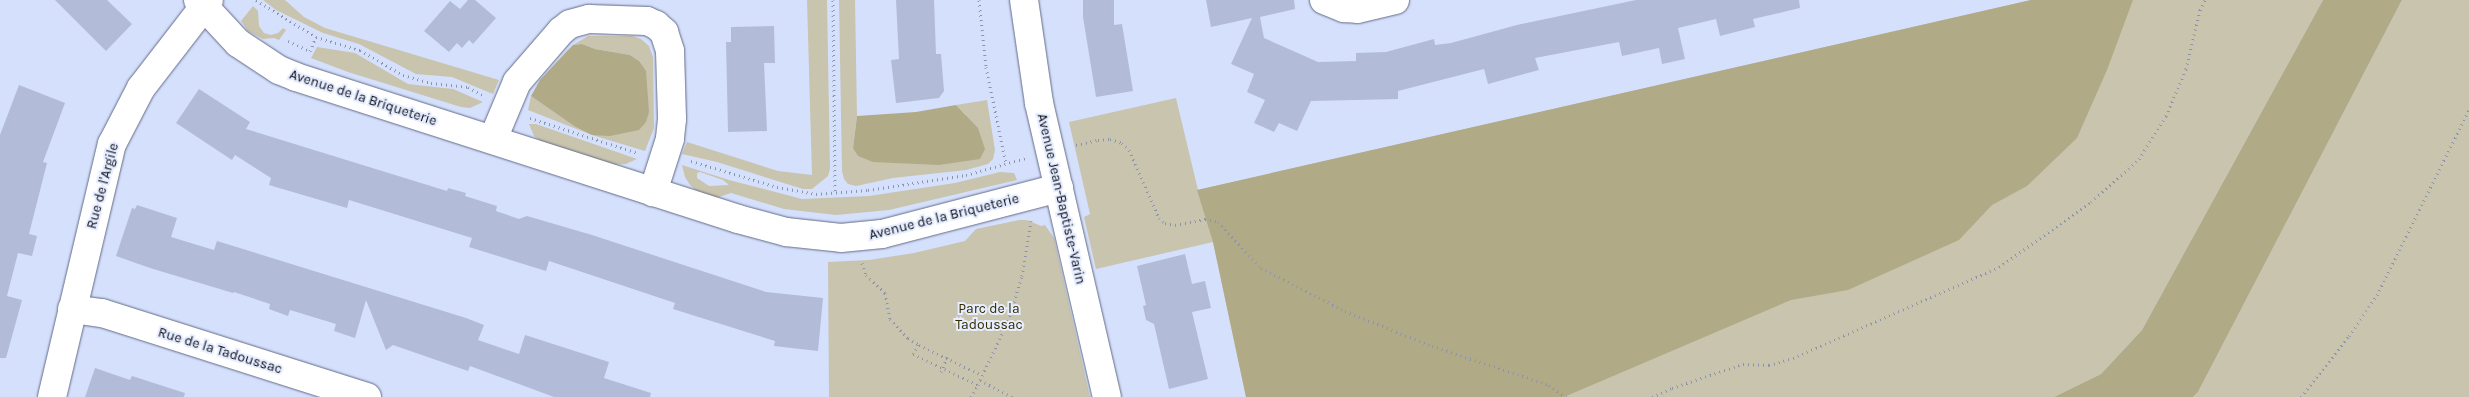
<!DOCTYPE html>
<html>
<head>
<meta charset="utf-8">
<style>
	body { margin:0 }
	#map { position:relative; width:2469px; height:397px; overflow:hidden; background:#d5e0fd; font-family:Karla,sans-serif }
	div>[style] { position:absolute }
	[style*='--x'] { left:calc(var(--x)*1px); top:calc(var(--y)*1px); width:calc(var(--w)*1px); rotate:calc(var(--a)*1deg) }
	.green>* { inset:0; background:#c9c4ad }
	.forest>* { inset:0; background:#b1aa87 }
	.building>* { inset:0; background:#b2bcd8 }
	.path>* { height:3px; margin-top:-1.5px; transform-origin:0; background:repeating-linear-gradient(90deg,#8c94aa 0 1px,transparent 0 5px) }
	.roads { filter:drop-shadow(0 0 1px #626b85) drop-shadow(0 0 1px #626b85) }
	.minor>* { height:28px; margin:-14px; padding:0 14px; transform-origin:14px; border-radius:14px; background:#fff }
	span { translate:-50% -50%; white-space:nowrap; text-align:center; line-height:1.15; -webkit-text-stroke:4px #e6edff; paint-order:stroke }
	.street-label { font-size:14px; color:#0c0f19 }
	.park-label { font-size:14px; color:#352c00 }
</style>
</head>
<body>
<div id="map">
	<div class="green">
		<i style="clip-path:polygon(263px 0,285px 0,304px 17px,325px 28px,499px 80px,493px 94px,452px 77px,416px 74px,359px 44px,323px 33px,276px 10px)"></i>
		<i style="clip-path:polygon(807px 0,827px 0,830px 169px,828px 176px,812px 189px,803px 189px,717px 162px,682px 154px,687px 142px,778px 171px,812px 175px)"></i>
		<i style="clip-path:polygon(839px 0,855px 0,857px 116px,853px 148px,899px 163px,917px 163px,966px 115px,956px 105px,987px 100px,995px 150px,993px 159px,988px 164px,966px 170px,893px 178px,856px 186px,848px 184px,844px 179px,842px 171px)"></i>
		<i style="clip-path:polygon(2031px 0,2323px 0,2142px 330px,2101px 374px,2054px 397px,1246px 397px,1213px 242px,1096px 269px,1084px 217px,1090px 214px,1069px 122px,1176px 98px,1198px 190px)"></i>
		<i style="clip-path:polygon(2402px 0,2469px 0,2469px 397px,2193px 397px,2198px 392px)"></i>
		<i style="clip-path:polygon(253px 6px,258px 11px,259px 26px,264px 33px,271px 35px,278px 33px,283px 28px,286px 30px,279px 40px,274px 38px,263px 39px,248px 31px,241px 21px)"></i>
		<i style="clip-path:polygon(588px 36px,632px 36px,641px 39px,649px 46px,653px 57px,654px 128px,645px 151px,592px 135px,528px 110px,531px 96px,574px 126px,639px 61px,630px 55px,595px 49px,582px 44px,573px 45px)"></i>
		<i style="clip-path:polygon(317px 47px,355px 53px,408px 84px,453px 89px,483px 102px,470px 108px,461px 107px,348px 72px,311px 58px)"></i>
		<i style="clip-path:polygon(529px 124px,536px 124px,637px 159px,626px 164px,610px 165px,542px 142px,534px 136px)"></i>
		<i style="clip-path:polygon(evenodd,682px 165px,729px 180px,802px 199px,869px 196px,955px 183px,1000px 172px,1014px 173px,1017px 180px,889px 210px,836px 215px,784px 209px,731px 193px,716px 198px,698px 192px,690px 185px,685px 177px,682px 165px,700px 172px,723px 180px,729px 185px,709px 186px,697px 178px,697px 173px,700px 172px)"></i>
		<i style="clip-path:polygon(1019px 220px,1027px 220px,1041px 226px,1045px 225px,1054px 238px,1090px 397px,829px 397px,828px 262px,869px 260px,914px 253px,965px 241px,976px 229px)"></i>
	</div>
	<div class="forest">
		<i style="clip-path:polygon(2031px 0,2133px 0,2107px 70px,2077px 138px,2027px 186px,1992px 205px,1959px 240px,1848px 290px,1791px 300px,1564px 397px,1246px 397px,1213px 242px,1197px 190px)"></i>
		<i style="clip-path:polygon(2323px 0,2402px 0,2198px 392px,2193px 397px,2054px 397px,2101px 374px,2142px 330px)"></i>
		<i style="clip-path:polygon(582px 44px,595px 49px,630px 55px,639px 61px,646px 71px,649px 112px,646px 122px,639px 130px,610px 136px,592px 135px,574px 126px,531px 96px,540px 80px,568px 50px,573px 45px)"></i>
		<i style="clip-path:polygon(956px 105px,978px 128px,985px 149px,980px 159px,939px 165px,873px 162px,858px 156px,853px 148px,857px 116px,916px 112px)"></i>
	</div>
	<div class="building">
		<i style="clip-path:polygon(55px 0,107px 0,132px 24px,106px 51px)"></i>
		<i style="clip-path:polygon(468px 0,475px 0,496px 18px,473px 44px,469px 40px,462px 48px,457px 43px,449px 52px,424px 31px,450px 1px,460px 9px)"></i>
		<i style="clip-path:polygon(896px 0,934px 0,936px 54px,941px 54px,944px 91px,939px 98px,896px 103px,891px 60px,899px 59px)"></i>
		<i style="clip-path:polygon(1083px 0,1114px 0,1114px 25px,1122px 24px,1133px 91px,1096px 97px,1083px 17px)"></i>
		<i style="clip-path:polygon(1206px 0,1294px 0,1295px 9px,1260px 17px,1264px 38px,1318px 62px,1356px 61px,1356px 53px,1386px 52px,1434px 39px,1435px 45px,1451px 43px,1517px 25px,1636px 0,1799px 0,1800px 8px,1753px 19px,1755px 27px,1720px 36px,1716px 19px,1678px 28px,1685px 59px,1662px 64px,1659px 48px,1622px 56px,1619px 42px,1535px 58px,1539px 70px,1488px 84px,1484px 69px,1398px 91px,1398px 99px,1311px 101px,1297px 131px,1279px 123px,1274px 132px,1254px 123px,1265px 100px,1247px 92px,1254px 74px,1231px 64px,1252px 18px,1211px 27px)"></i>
		<i style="clip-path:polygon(774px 26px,775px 63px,764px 63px,767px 131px,728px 132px,726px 42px,731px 42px,731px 27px)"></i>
		<i style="clip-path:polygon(19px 85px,65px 103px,43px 162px,47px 163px,29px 234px,37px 236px,32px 256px,18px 253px,7px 296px,22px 300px,6px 358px,0 358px,0 135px)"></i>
		<i style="clip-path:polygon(199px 89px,250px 122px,246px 129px,447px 191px,448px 188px,466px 193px,465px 196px,497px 206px,496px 211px,519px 219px,527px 216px,592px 235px,766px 292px,823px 298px,818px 351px,774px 346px,775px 341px,673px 309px,675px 303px,549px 261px,546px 271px,469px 247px,472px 238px,349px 200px,347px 208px,269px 185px,271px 178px,235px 155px,232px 160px,176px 123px)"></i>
		<i style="clip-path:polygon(137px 205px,177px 218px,171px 237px,214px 250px,217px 241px,466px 318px,484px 325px,478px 340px,519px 354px,525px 335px,609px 362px,604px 378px,651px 393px,650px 397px,554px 397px,470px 366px,468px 371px,393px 345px,386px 350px,366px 300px,355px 338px,334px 331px,336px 324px,290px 310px,288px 316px,269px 309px,270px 304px,234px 292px,233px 293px,150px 268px,116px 256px,132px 208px,135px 209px)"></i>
		<i style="clip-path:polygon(1185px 254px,1192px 284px,1205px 281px,1211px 308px,1192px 312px,1208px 379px,1169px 389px,1154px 324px,1146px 320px,1143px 306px,1146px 305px,1137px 266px)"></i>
		<i style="clip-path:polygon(95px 368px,130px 380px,132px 376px,185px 393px,184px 397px,85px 397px)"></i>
	</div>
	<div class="path">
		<i style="--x:256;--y:0;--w:70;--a:31.7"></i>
		<i style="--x:316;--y:37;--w:46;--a:16.5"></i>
		<i style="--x:360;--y:50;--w:50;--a:30.2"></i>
		<i style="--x:403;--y:75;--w:29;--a:16"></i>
		<i style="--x:431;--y:83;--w:37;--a:6"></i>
		<i style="--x:468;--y:87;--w:18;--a:29"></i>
		<i style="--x:833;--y:0;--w:193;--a:89.4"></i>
		<i style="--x:979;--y:0;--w:67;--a:84"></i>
		<i style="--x:986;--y:67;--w:99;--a:78.3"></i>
		<i style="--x:288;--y:41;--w:24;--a:24"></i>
		<i style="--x:310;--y:51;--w:15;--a:-67"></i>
		<i style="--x:530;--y:118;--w:114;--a:18"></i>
		<i style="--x:1076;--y:145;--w:23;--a:-13"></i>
		<i style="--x:1098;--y:140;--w:12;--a:-5"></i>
		<i style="--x:1110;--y:139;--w:13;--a:18"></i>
		<i style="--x:1122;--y:143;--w:10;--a:45"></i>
		<i style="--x:1129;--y:150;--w:74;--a:66.2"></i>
		<i style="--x:1159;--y:218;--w:8;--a:40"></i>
		<i style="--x:1165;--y:223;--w:10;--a:11"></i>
		<i style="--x:1175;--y:225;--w:31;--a:-11"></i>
		<i style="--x:1205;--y:219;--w:13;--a:13"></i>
		<i style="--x:1218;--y:222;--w:63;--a:46.9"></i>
		<i style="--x:1261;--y:268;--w:94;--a:27.1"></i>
		<i style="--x:1345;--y:311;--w:94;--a:21.9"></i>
		<i style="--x:1432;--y:346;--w:123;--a:18.4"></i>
		<i style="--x:1549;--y:385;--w:21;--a:35"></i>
		<i style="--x:691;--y:161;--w:90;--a:16.8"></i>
		<i style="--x:777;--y:187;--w:40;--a:10"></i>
		<i style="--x:816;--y:194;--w:52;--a:-4.4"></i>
		<i style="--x:868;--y:190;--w:99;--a:-8.7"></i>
		<i style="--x:966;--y:175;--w:62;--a:-15.8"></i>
		<i style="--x:862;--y:263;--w:13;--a:72"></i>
		<i style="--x:866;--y:275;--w:26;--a:43"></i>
		<i style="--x:885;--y:293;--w:26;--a:79"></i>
		<i style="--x:890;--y:319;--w:26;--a:47"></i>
		<i style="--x:908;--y:338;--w:13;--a:32"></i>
		<i style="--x:919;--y:345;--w:11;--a:124"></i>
		<i style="--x:913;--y:354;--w:72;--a:25.5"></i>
		<i style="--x:978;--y:385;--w:5;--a:-68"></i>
		<i style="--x:919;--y:345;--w:70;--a:25.5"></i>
		<i style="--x:941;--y:372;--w:18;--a:-68"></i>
		<i style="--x:971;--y:397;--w:14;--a:-60"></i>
		<i style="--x:1012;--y:397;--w:36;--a:-152"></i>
		<i style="--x:980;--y:380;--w:65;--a:-64.6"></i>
		<i style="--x:1008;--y:321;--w:20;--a:-72"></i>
		<i style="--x:1014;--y:302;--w:27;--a:-73"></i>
		<i style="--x:1022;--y:276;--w:56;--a:-80.7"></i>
		<i style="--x:1652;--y:397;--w:22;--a:-24"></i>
		<i style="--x:1672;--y:388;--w:75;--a:-18.7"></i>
		<i style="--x:1743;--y:364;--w:26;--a:2"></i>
		<i style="--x:1769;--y:365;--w:25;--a:-16"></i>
		<i style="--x:1793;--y:358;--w:225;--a:-23.8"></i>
		<i style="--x:1999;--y:267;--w:113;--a:-35.2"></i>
		<i style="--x:2091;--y:202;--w:64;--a:-41.9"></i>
		<i style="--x:2139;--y:159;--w:51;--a:-57.9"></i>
		<i style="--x:2166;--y:116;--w:51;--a:-66.9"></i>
		<i style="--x:2186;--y:69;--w:61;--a:-76.7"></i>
		<i style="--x:2200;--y:10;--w:11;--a:-63"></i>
		<i style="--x:2301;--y:397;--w:78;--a:-51.8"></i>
		<i style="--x:2349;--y:336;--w:50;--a:-55.7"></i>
		<i style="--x:2377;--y:295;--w:207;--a:-63.6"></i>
	</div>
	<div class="roads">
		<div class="minor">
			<i style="--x:198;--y:0;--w:59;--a:47.1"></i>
			<i style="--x:238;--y:43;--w:49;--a:33.4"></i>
			<i style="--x:279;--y:70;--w:18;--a:22"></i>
			<i style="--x:296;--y:77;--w:464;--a:17.8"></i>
			<i style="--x:738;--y:219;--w:50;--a:15.2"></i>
			<i style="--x:786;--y:232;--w:55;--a:6.2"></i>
			<i style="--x:841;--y:238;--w:41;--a:-5.6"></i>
			<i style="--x:882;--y:234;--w:183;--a:-14.6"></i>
			<i style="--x:1024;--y:0;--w:104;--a:81.7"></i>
			<i style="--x:1039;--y:103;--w:302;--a:77"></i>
			<i style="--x:1324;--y:0;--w:22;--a:22"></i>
			<i style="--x:1344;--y:8;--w:13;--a:4"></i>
			<i style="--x:1357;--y:9;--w:39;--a:-13"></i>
			<i style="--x:493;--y:139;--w:62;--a:-67.2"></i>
			<i style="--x:517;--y:82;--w:67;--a:-49.2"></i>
			<i style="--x:561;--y:31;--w:11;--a:-38"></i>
			<i style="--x:570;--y:24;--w:20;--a:-15"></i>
			<i style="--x:589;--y:19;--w:58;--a:2"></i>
			<i style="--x:647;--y:21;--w:10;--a:24"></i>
			<i style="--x:656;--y:25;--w:11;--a:41"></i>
			<i style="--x:664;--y:32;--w:20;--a:72"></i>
			<i style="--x:670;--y:51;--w:68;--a:88.3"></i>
			<i style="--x:672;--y:119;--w:20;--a:96"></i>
			<i style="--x:670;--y:139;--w:56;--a:107.8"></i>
			<i style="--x:72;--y:309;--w:30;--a:8"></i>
			<i style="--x:102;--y:313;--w:278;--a:17.6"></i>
			<i style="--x:52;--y:397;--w:260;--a:-76.7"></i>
			<i style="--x:112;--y:144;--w:63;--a:-62.6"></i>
			<i style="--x:141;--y:88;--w:111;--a:-52.3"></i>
		</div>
	</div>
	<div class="street-label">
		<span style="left:363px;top:98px;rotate:18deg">Avenue de la Briqueterie</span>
		<span style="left:103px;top:186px;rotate:-75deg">Rue de l'Argile</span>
		<span style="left:1061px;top:199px;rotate:77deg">Avenue Jean-Baptiste-Varin</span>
		<span style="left:944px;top:217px;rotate:-14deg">Avenue de la Briqueterie</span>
		<span style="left:220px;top:351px;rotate:17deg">Rue de la Tadoussac</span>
	</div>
	<div class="park-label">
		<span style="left:989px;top:317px">Parc de la<br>Tadoussac</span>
	</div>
</div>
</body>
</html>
